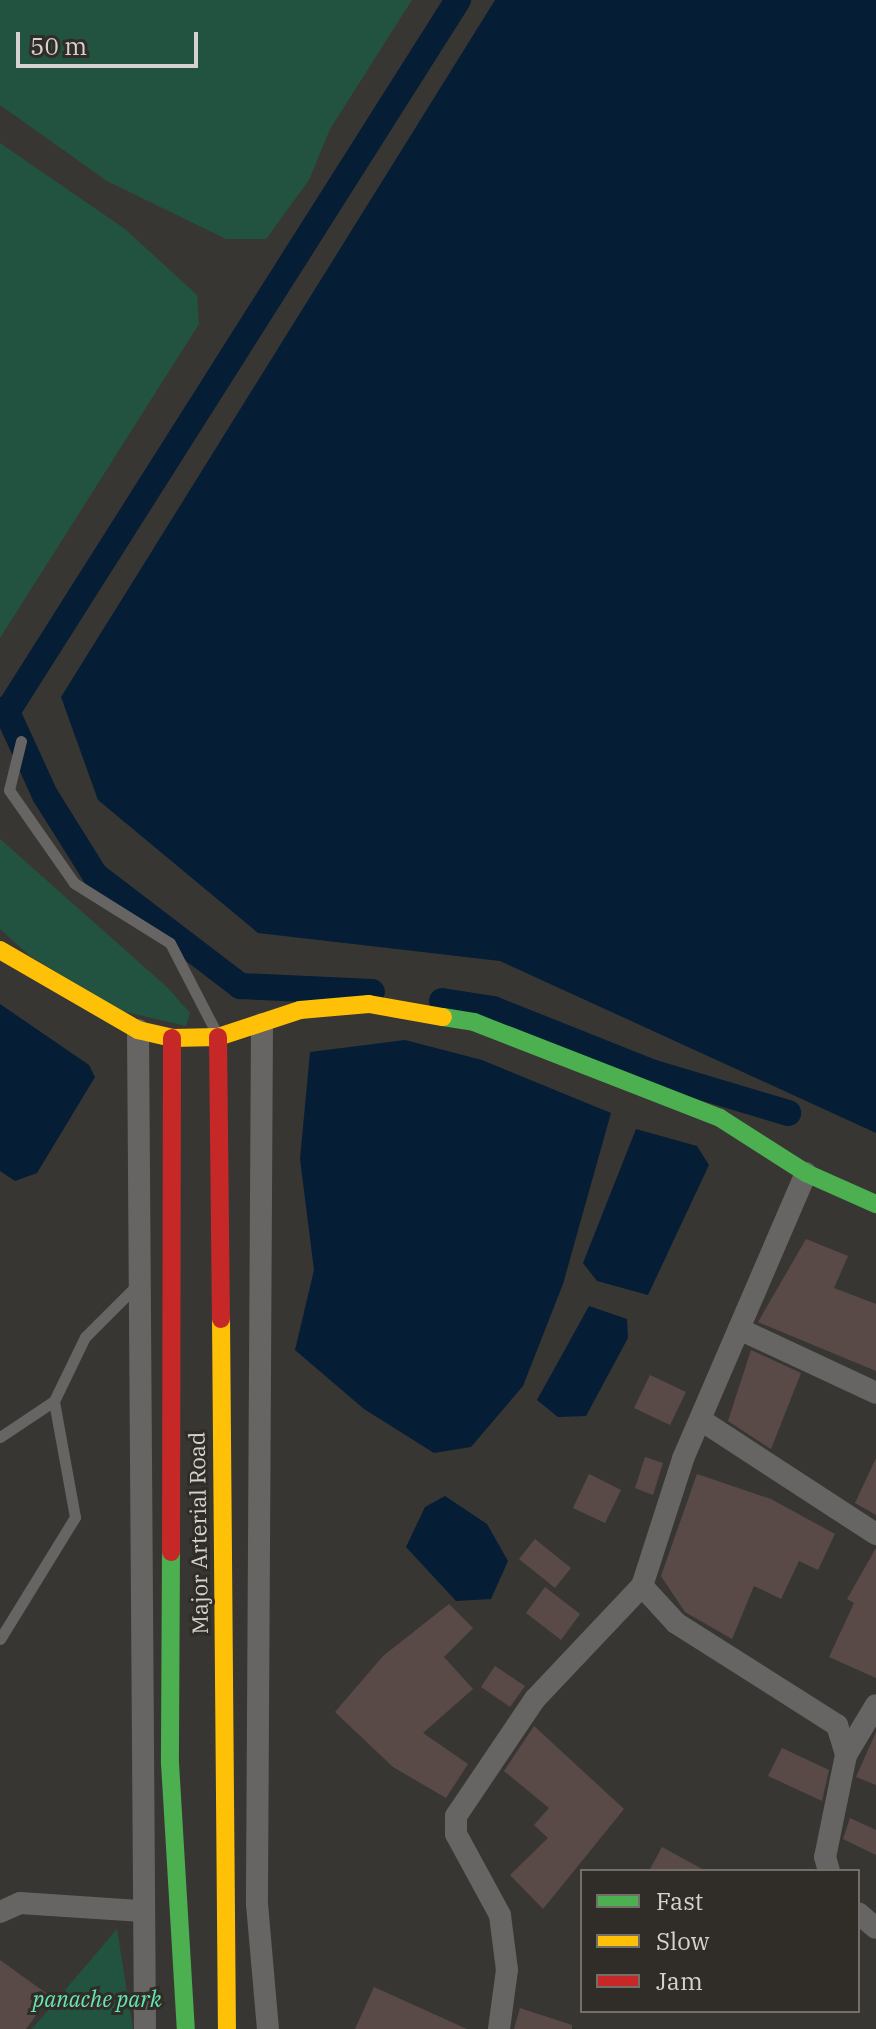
<!DOCTYPE html>
<html>
<head>
<meta charset="utf-8">
<style>
	body { margin:0 }
	#map { position:relative; width:876px; height:2029px; overflow:hidden; background:#383633; font-family:"IBM Plex Serif",serif }
	div>[style] { position:absolute }
	[style*='--x'] { left:calc(var(--x)*1px); top:calc(var(--y)*1px); width:calc(var(--w)*1px); rotate:calc(var(--a)*1deg) }
	.green>* { inset:0; background:#225340 }
	.water>* { inset:0; background:#051d35 }
	.canal>* { height:26px; margin:-13px; padding:0 13px; transform-origin:13px; border-radius:13px; background:#051d35 }
	.building>* { inset:0; background:#594a48 }
	.lane>* { height:11px; margin:-5.5px; padding:0 5.5px; transform-origin:5.5px; border-radius:5.5px; background:#676564 }
	.street>* { height:22px; margin:-11px; padding:0 11px; transform-origin:11px; border-radius:11px; background:#676564 }
	.fast>* { height:18px; margin:-9px; padding:0 9px; transform-origin:9px; border-radius:9px; background:#4caf50 }
	.slow>* { height:18px; margin:-9px; padding:0 9px; transform-origin:9px; border-radius:9px; background:#ffc107 }
	.jam>* { height:18px; margin:-9px; padding:0 9px; transform-origin:9px; border-radius:9px; background:#c62828 }
	span { translate:-50% -50%; white-space:nowrap; text-align:center; line-height:1.15; -webkit-text-stroke:6px #302c27; paint-order:stroke }
	.street-label { font-size:22px; color:#d5d2cf }
	.park-label { font-size:22px; color:#67e6b2; font-style:italic }
	.legend { position:absolute; left:580px; top:1869px; width:280px; height:144px; box-sizing:border-box; background:#302c27; border:2px solid #726e6a; margin:0; padding:10px 14px; list-style:none; font-size:24px; color:#d5d2cf }
	.legend li { display:flex; align-items:center; gap:16px; height:40px }
	.legend b { width:40px; border:2px solid #726e6a }
	.scale { position:absolute; left:16px; top:32px; width:182px; height:36px; box-sizing:border-box; border:4px solid #d5d2cf; border-top:0; padding-left:10px; font-size:24px; line-height:28px; white-space:nowrap; color:#d5d2cf; -webkit-text-stroke:6px #302c27; paint-order:stroke }
</style>
</head>
<body>
<div id="map">
	<div class="green">
		<i style="clip-path:polygon(0 0,412px 0,330px 129px,309px 180px,266px 239px,226px 239px,107px 181px,0 105px)"></i>
		<i style="clip-path:polygon(0 143px,125px 229px,197px 295px,199px 324px,0 638px)"></i>
		<i style="clip-path:polygon(0 839px,168px 988px,190px 1013px,186px 1026px,122px 1011px,30px 956px,0 929px)"></i>
		<i style="clip-path:polygon(117px 1929px,133px 2029px,32px 2029px)"></i>
	</div>
	<div class="water">
		<i style="clip-path:polygon(495px 0,876px 0,876px 1133px,500px 961px,258px 933px,98px 800px,61px 697px)"></i>
		<i style="clip-path:polygon(0 1004px,89px 1065px,95px 1077px,37px 1173px,15px 1181px,0 1171px)"></i>
		<i style="clip-path:polygon(405px 1040px,482px 1060px,611px 1113px,563px 1284px,523px 1386px,471px 1447px,434px 1453px,364px 1409px,295px 1350px,314px 1270px,300px 1159px,310px 1052px)"></i>
		<i style="clip-path:polygon(636px 1129px,697px 1146px,709px 1165px,648px 1295px,597px 1281px,583px 1263px)"></i>
		<i style="clip-path:polygon(589px 1306px,627px 1319px,628px 1338px,586px 1416px,558px 1417px,537px 1400px)"></i>
		<i style="clip-path:polygon(445px 1496px,487px 1524px,508px 1561px,491px 1599px,456px 1601px,406px 1547px,425px 1507px)"></i>
	</div>
	<div class="canal">
		<i style="--x:0;--y:710;--w:7;--a:16"></i>
		<i style="--x:7;--y:712;--w:843;--a:-57.65"></i>
		<i style="--x:7;--y:712;--w:91;--a:65.4"></i>
		<i style="--x:45;--y:795;--w:94;--a:58"></i>
		<i style="--x:95;--y:875;--w:183;--a:37.4"></i>
		<i style="--x:240;--y:986;--w:132;--a:2.6"></i>
		<i style="--x:442;--y:1001;--w:52;--a:8.9"></i>
		<i style="--x:493;--y:1009;--w:173;--a:21.7"></i>
		<i style="--x:654;--y:1073;--w:140;--a:16.6"></i>
	</div>
	<div class="building">
		<i style="clip-path:polygon(806px 1239px,848px 1256px,834px 1288px,876px 1304px,876px 1371px,758px 1322px)"></i>
		<i style="clip-path:polygon(751px 1350px,801px 1373px,771px 1449px,728px 1421px)"></i>
		<i style="clip-path:polygon(650px 1375px,686px 1392px,670px 1425px,634px 1408px)"></i>
		<i style="clip-path:polygon(645px 1457px,663px 1463px,653px 1495px,635px 1488px)"></i>
		<i style="clip-path:polygon(876px 1458px,876px 1515px,855px 1503px)"></i>
		<i style="clip-path:polygon(589px 1474px,621px 1490px,605px 1523px,573px 1508px)"></i>
		<i style="clip-path:polygon(697px 1474px,771px 1499px,835px 1534px,818px 1570px,799px 1561px,781px 1599px,754px 1586px,732px 1639px,685px 1612px,661px 1576px)"></i>
		<i style="clip-path:polygon(535px 1539px,571px 1568px,555px 1588px,519px 1559px)"></i>
		<i style="clip-path:polygon(876px 1548px,876px 1678px,829px 1657px,854px 1603px,847px 1599px)"></i>
		<i style="clip-path:polygon(545px 1587px,580px 1614px,561px 1640px,526px 1613px)"></i>
		<i style="clip-path:polygon(449px 1604px,473px 1628px,444px 1657px,473px 1689px,423px 1733px,468px 1764px,446px 1798px,393px 1767px,335px 1712px,383px 1656px)"></i>
		<i style="clip-path:polygon(495px 1666px,525px 1686px,510px 1707px,481px 1687px)"></i>
		<i style="clip-path:polygon(534px 1726px,624px 1809px,543px 1909px,510px 1875px,548px 1838px,534px 1825px,549px 1808px,504px 1771px)"></i>
		<i style="clip-path:polygon(876px 1732px,876px 1785px,856px 1777px)"></i>
		<i style="clip-path:polygon(782px 1748px,829px 1770px,822px 1801px,768px 1776px)"></i>
		<i style="clip-path:polygon(850px 1818px,876px 1830px,876px 1855px,843px 1839px)"></i>
		<i style="clip-path:polygon(662px 1847px,706px 1871px,649px 1871px)"></i>
		<i style="clip-path:polygon(0 1960px,50px 1996px,26px 2029px,0 2029px)"></i>
		<i style="clip-path:polygon(374px 1987px,467px 2029px,355px 2029px)"></i>
		<i style="clip-path:polygon(520px 2008px,572px 2025px,572px 2029px,514px 2029px)"></i>
	</div>
	<div class="lane">
		<i style="--x:21;--y:741;--w:50;--a:103.8"></i>
		<i style="--x:9;--y:790;--w:113;--a:55"></i>
		<i style="--x:74;--y:883;--w:113;--a:32"></i>
		<i style="--x:170;--y:943;--w:102;--a:62.7"></i>
		<i style="--x:0;--y:1437;--w:65;--a:-33.7"></i>
		<i style="--x:0;--y:1639;--w:143;--a:-58.4"></i>
		<i style="--x:75;--y:1517;--w:118;--a:-100.3"></i>
		<i style="--x:54;--y:1401;--w:71;--a:-64.2"></i>
		<i style="--x:85;--y:1337;--w:72;--a:-45"></i>
	</div>
	<div class="street">
		<i style="--x:262;--y:1024;--w:880;--a:90.33"></i>
		<i style="--x:257;--y:1904;--w:125;--a:85"></i>
		<i style="--x:138;--y:1030;--w:999;--a:89.6"></i>
		<i style="--x:806;--y:1173;--w:311;--a:113.3"></i>
		<i style="--x:683;--y:1459;--w:133;--a:107.9"></i>
		<i style="--x:642;--y:1586;--w:50;--a:47.4"></i>
		<i style="--x:676;--y:1623;--w:191;--a:32.4"></i>
		<i style="--x:837;--y:1725;--w:31;--a:73"></i>
		<i style="--x:846;--y:1755;--w:104;--a:101.6"></i>
		<i style="--x:825;--y:1857;--w:15;--a:74"></i>
		<i style="--x:739;--y:1329;--w:151;--a:25"></i>
		<i style="--x:701;--y:1420;--w:209;--a:33.1"></i>
		<i style="--x:846;--y:1755;--w:58;--a:-59"></i>
		<i style="--x:0;--y:1912;--w:22;--a:-24"></i>
		<i style="--x:20;--y:1903;--w:119;--a:3.8"></i>
		<i style="--x:858;--y:1913;--w:23;--a:40"></i>
		<i style="--x:499;--y:2029;--w:60;--a:-82.3"></i>
		<i style="--x:507;--y:1970;--w:55;--a:-97.3"></i>
		<i style="--x:500;--y:1915;--w:92;--a:-118.5"></i>
		<i style="--x:456;--y:1834;--w:18;--a:-90"></i>
		<i style="--x:456;--y:1816;--w:141;--a:-56"></i>
		<i style="--x:535;--y:1699;--w:156;--a:-46.6"></i>
	</div>
	<div class="fast">
		<i style="--x:443;--y:1017;--w:31;--a:9"></i>
		<i style="--x:474;--y:1022;--w:264;--a:21.3"></i>
		<i style="--x:720;--y:1118;--w:102;--a:32.6"></i>
		<i style="--x:806;--y:1173;--w:77;--a:23.9"></i>
		<i style="--x:171;--y:1552;--w:211;--a:90.3"></i>
		<i style="--x:170;--y:1763;--w:266;--a:86.6"></i>
	</div>
	<div class="slow">
		<i style="--x:0;--y:950;--w:160;--a:30.1"></i>
		<i style="--x:138;--y:1030;--w:35;--a:13"></i>
		<i style="--x:172;--y:1038;--w:46;--a:-1.2"></i>
		<i style="--x:218;--y:1037;--w:86;--a:-18.2"></i>
		<i style="--x:300;--y:1010;--w:69;--a:-5"></i>
		<i style="--x:369;--y:1004;--w:75;--a:10"></i>
		<i style="--x:221;--y:1319;--w:710;--a:89.52"></i>
	</div>
	<div class="jam">
		<i style="--x:218;--y:1037;--w:282;--a:89.4"></i>
		<i style="--x:171;--y:1552;--w:514;--a:-89.89"></i>
	</div>
	<div class="street-label">
		<span style="left:198px;top:1533px;rotate:-91deg">Major Arterial Road</span>
	</div>
	<div class="park-label">
		<span style="left:97px;top:1999px">panache park</span>
	</div>
	<ul class="legend">
	<li><b style="height:10px;background:#4caf50"></b>Fast</li>
	<li><b style="height:10px;background:#ffc107"></b>Slow</li>
	<li><b style="height:10px;background:#c62828"></b>Jam</li>
	</ul>
	<div class="scale">50 m</div>
</div>
</body>
</html>
